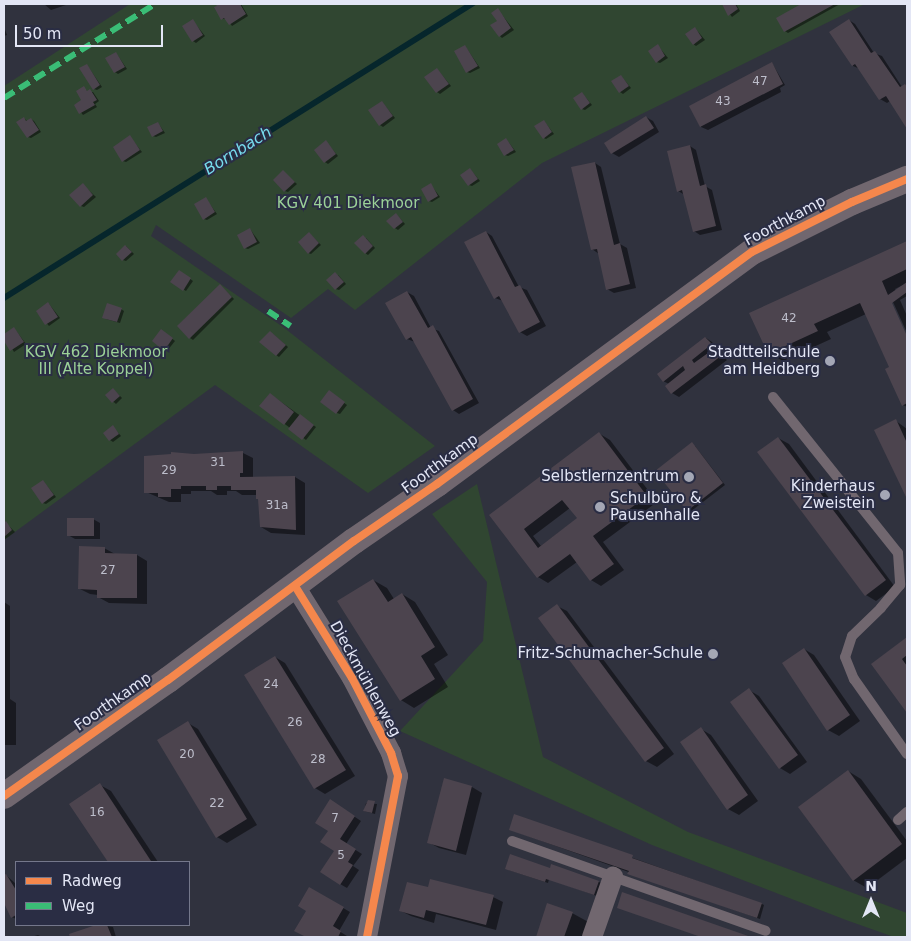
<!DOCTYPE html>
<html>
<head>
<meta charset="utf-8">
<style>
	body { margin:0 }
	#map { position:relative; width:911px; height:941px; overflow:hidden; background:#30323e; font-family:"DejaVu Sans",sans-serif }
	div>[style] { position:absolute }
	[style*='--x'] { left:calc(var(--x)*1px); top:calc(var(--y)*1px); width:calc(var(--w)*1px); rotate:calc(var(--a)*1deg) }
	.green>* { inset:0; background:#304631 }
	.shadow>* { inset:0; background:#0007 }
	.stream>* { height:5.5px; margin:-2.75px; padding:0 2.75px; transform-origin:2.75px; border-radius:2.75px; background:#06262c }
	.building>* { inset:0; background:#4c444e }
	.service>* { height:10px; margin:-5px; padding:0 5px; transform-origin:5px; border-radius:5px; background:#71676f }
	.minor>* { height:20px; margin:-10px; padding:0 10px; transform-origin:10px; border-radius:10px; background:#71676f }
	.tertiary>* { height:26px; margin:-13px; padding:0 13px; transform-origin:13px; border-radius:13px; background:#71676f }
	.quiet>* { height:6px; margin-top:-3px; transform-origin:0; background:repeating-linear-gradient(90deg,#3abd76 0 12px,transparent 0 18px) }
	.cycleway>* { height:8px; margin:-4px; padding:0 4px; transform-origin:4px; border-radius:4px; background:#f5874c }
	.dots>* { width:14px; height:14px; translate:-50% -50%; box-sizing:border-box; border:2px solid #2a2d44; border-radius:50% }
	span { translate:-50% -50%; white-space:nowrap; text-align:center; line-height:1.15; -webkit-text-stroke:4px #2a2d44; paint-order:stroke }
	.number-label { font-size:12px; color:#bdbecb }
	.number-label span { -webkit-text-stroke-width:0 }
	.park-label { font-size:15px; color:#9bd197 }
	.street-label { font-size:15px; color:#e3e6f5 }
	.poi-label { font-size:15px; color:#e3e6f5 }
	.right { translate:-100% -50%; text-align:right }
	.left { translate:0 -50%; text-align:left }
	.water-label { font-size:16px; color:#77dced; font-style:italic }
	.frame { position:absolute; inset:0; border:5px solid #e3e6f5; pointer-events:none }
	.legend { position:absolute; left:15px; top:861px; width:175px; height:65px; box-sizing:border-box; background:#2a2d44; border:1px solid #74778b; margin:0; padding:6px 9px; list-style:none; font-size:15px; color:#e3e6f5 }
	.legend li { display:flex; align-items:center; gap:10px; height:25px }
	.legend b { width:25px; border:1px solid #74778b }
	.north { position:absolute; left:846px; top:876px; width:50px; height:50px; -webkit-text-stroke:4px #2a2d44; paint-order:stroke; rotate:0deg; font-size:14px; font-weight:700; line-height:20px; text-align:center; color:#e3e6f5 }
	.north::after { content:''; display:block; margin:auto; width:18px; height:22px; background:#e3e6f5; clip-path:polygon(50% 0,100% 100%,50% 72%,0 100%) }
	.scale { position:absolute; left:15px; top:25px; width:148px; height:22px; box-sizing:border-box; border:2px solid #e3e6f5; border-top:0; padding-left:6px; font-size:15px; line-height:18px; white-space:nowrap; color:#e3e6f5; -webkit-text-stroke:4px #2a2d44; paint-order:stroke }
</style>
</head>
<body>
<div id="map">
	<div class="green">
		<i style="clip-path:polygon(130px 4px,865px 4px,542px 163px,355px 310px,328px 289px,291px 318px,156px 225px,151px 236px,283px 327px,435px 446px,368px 493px,215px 385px,4px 540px,4px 86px)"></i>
		<i style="clip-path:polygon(477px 484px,543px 757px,688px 832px,907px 913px,907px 937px,894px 937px,846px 920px,652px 845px,400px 731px,483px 641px,487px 582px,432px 514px)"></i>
	</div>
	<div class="shadow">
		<i style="clip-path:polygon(44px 4px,66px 4px,66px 5px,51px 10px)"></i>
		<i style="clip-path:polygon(217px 4px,241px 4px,248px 16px,232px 26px,227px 19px,222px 19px)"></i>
		<i style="clip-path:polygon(724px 4px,736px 4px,740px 11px,732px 17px,723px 5px)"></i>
		<i style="clip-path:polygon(804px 4px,840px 4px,788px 33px,785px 31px,778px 18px)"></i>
		<i style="clip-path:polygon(498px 10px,514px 30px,502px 38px,500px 36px)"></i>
		<i style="clip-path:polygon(849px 20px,855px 24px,874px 53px,882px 56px,902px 87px,907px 86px,907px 127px,890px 101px,887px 103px,880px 99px,860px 69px,853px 66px)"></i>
		<i style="clip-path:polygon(193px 21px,205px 36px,196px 43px,193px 41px)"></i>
		<i style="clip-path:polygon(4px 27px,7px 35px,4px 36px)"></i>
		<i style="clip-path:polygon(695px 28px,705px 40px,696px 46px,693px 44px)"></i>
		<i style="clip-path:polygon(465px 46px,480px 68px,470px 73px,467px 72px)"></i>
		<i style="clip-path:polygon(658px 46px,668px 58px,660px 63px,657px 62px)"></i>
		<i style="clip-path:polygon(116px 53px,127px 69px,118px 74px,115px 72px)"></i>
		<i style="clip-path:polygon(772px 63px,785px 85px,780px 88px,781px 92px,708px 130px,701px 127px,691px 106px)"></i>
		<i style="clip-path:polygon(87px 65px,102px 87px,97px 90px,94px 89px)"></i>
		<i style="clip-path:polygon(437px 69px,451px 86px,440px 94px,437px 92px)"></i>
		<i style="clip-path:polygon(621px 76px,631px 88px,623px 94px,620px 92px)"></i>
		<i style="clip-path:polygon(84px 88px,88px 92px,93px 92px,99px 101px,95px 104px,97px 107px,83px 115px,76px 106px,83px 101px)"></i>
		<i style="clip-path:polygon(582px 93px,592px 105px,585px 110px,582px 109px)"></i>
		<i style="clip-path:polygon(382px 102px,395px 118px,383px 127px,380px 125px)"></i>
		<i style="clip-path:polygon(646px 117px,653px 121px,659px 132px,619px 157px,612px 153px)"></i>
		<i style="clip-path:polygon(24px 118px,28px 122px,31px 119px,34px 121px,41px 132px,31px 138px,28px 137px)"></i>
		<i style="clip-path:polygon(544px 121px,554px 134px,546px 139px,544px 138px)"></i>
		<i style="clip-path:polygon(158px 123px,165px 133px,156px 137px,153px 136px)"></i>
		<i style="clip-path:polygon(130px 137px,142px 152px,126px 162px,123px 161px)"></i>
		<i style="clip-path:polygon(506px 139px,516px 152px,508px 156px,505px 155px)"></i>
		<i style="clip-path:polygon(326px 142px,338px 156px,328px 164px,325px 162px)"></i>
		<i style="clip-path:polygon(690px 146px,696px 150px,705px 186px,712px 190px,722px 230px,700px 235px,694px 231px,685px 195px,678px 191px)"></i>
		<i style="clip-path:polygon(595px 163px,601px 167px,620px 244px,627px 248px,636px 288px,614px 293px,607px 289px,599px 254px,592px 249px)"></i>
		<i style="clip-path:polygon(470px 169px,480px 181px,472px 186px,469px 185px)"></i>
		<i style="clip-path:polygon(283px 172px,297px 184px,288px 192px,285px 191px)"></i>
		<i style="clip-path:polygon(83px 185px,96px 197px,84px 207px,81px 206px)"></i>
		<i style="clip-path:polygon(431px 185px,440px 197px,432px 202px,429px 201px)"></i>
		<i style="clip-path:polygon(206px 199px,217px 214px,207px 220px,204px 219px)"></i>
		<i style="clip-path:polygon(396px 214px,405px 224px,398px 230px,395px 228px)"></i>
		<i style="clip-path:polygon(250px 229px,260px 243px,248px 249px,245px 248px)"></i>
		<i style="clip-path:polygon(486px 232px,492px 236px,519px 287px,527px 290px,546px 326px,527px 336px,520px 332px,503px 301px,495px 298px)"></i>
		<i style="clip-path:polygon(310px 234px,321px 245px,311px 254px,308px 253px)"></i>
		<i style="clip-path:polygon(366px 238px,375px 248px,368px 255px,365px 253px)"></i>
		<i style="clip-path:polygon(evenodd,907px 242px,907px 296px,900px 300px,907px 316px,907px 333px,893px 302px,890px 302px,907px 339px,907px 407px,903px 405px,891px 368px,866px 314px,827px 332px,831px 339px,783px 361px,769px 353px,751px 314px,907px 242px,903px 285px,903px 286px,896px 291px,895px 289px,903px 285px)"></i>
		<i style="clip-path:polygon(126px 246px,134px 254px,126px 261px,123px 260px)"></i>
		<i style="clip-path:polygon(179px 271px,193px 281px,186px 291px,172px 282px)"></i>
		<i style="clip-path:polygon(338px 275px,346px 284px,339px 290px,336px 289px)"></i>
		<i style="clip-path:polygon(223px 288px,234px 299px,193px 340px,190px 338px)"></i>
		<i style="clip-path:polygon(407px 292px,414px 296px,431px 328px,439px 331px,479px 403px,459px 414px,453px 410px,415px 342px,407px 339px)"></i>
		<i style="clip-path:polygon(49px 304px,60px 318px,49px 326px,37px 312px)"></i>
		<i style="clip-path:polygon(121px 309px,124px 311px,120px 323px,106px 319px)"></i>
		<i style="clip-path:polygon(14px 328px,26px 344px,14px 352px,4px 335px)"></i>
		<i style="clip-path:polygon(164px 332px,175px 341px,167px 351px,165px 350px)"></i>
		<i style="clip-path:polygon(273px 334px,288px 347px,279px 357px,276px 355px)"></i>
		<i style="clip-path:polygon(706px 338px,712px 342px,717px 349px,716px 350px,727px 360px,679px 397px,672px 393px,669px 384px,663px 381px)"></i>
		<i style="clip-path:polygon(113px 389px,122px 398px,116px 404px,106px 395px)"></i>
		<i style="clip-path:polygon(270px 394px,316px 427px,306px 440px,261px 406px)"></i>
		<i style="clip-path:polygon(332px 394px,347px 405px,340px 414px,337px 413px)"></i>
		<i style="clip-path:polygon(896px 421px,907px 429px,907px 497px,875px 430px)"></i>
		<i style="clip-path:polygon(113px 427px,121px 436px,113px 442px,110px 440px)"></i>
		<i style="clip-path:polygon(evenodd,600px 434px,610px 440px,657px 502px,603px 542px,624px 570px,601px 586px,591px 580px,577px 562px,548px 583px,538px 577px,491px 515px,600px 434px,570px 508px,578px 518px,541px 546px,533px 536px,570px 508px)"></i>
		<i style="clip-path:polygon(778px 438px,789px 444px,895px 587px,876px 601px,866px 595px)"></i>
		<i style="clip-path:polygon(695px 446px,725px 485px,690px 512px,687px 510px)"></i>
		<i style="clip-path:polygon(243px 453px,253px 458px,253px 478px,295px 477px,305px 483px,305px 535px,271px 533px,261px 527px,260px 500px,257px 495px,242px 495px,236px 491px,227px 491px,227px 495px,217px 495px,211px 491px,191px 491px,191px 494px,181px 494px,181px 502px,169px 502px,146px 492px,194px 455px)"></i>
		<i style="clip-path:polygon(43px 481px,56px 497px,46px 504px,43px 503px)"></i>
		<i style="clip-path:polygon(93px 519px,100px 523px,100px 539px,75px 539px,68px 535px)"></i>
		<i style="clip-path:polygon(6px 523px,15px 532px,4px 540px,4px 525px)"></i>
		<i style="clip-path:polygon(104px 548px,115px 554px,137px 555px,147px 561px,147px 604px,109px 603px,98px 597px,98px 595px,90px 594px,80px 589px)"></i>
		<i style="clip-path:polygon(373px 580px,387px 588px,394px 599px,402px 594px,415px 602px,448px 655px,434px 664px,448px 687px,414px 708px,401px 700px)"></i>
		<i style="clip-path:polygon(4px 602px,10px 606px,10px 699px,16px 703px,16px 745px,4px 745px)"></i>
		<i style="clip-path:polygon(557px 606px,567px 611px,674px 754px,657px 767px,646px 761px,540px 618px)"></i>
		<i style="clip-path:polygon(907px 638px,907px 710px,872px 664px)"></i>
		<i style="clip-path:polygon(804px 649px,814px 655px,860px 721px,839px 736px,828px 730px)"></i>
		<i style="clip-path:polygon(275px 657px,285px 663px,355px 776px,325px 794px,315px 788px)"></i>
		<i style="clip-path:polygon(749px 690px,759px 696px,807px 762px,790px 774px,780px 768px)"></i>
		<i style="clip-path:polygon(188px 723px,198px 729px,257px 825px,227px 843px,217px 837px)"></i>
		<i style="clip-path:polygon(701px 729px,711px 735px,758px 801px,739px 815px,728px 809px)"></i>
		<i style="clip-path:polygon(848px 771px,861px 779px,907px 841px,907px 858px,867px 888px,853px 880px)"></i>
		<i style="clip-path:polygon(445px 780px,472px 787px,482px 793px,466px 855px,439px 848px,428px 842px)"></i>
		<i style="clip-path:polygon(100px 785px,111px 791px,158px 862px,109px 862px,71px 804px)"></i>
		<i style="clip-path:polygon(366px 803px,377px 804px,375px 814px,364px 811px)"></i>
		<i style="clip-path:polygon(337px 805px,361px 821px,346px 844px,362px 854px,353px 866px,359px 870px,347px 888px,340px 884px,336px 851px,329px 830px)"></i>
		<i style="clip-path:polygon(515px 816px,762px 904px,764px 905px,760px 919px,514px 831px)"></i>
		<i style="clip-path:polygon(552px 866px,602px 883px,597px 896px,549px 879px,548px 883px,509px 870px,550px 869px)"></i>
		<i style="clip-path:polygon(6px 875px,16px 884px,16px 919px,12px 917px,6px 904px,4px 905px,4px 877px)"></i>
		<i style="clip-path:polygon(309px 888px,350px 912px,339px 931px,347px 936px,346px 937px,309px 937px,296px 930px,308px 910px)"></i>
		<i style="clip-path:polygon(429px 889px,493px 897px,503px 902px,496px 930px,436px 914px,434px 923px,411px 916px,401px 911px)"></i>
		<i style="clip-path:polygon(548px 905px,572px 913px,592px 924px,587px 937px,537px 937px)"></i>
		<i style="clip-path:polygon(100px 925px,113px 927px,116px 937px,72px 937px,71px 935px)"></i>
		<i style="clip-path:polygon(38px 935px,42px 937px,31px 937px)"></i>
	</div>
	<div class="stream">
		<i style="--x:4;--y:298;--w:553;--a:-32.14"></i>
	</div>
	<div class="building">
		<i style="clip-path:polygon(215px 4px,240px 4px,246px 14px,229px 25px,224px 18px,221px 20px,214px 7px,217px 6px)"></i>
		<i style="clip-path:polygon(722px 4px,735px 4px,738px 9px,728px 16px)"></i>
		<i style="clip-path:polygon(801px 4px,835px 4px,784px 32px,776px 18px)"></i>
		<i style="clip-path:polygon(498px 8px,511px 28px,499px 37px,490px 25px,497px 21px,491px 13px)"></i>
		<i style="clip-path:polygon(193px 19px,203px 35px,192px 42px,182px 26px)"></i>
		<i style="clip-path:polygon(849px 19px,871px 53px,875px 51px,900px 87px,905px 84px,907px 87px,907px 129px,886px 96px,879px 100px,855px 64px,852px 66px,829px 32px)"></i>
		<i style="clip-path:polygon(695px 27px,702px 38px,693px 45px,685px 34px)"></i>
		<i style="clip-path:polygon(658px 44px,665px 56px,656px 63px,648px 51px)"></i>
		<i style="clip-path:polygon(465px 45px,478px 66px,466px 73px,454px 51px)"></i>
		<i style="clip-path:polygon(116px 52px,125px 67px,114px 73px,105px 58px)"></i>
		<i style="clip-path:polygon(772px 62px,783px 84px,700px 127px,689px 106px)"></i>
		<i style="clip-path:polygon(87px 64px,100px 85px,93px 90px,79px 68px)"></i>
		<i style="clip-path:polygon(437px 68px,449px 84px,436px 93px,424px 77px)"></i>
		<i style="clip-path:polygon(621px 75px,629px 86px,619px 93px,611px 81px)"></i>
		<i style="clip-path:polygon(84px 86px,87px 91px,90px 89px,97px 100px,93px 102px,95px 105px,79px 114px,74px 105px,81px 100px,76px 91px)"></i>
		<i style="clip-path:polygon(582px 92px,590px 103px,581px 110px,573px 98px)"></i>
		<i style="clip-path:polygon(382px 101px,393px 116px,379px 126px,368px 110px)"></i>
		<i style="clip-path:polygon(646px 116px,654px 128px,611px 154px,604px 143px)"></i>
		<i style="clip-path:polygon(24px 117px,26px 121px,31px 118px,39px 130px,27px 138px,16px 122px)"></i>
		<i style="clip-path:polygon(544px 120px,552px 132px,543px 139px,534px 126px)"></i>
		<i style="clip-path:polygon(158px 122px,163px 131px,152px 137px,147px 127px)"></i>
		<i style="clip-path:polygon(130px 135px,140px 150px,122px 162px,113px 147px)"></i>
		<i style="clip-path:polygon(506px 138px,514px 150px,504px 156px,497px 144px)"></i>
		<i style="clip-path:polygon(326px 140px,336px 154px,324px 163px,314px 150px)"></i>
		<i style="clip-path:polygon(690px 145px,700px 186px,706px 184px,716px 226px,693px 232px,682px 190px,677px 192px,667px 151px)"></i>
		<i style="clip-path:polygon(595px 162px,614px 245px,620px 243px,630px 284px,606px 290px,597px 249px,591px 250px,571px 167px)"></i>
		<i style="clip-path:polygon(470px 168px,478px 179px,468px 186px,460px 175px)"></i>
		<i style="clip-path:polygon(283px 170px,295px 182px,284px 192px,273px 180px)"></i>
		<i style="clip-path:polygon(83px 183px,93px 195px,80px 207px,69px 195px)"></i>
		<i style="clip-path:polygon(431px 183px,438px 196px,428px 202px,421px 189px)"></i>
		<i style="clip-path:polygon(206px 197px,215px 212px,203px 220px,194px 204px)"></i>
		<i style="clip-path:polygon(396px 213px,403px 222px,394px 229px,386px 221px)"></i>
		<i style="clip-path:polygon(250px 228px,257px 242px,244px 249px,237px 235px)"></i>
		<i style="clip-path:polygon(486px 231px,515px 287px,520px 285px,540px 322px,519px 333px,499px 296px,494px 299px,464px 242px)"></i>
		<i style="clip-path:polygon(309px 232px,319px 243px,308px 254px,298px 242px)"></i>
		<i style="clip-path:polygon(363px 235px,373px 246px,365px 254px,354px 243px)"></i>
		<i style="clip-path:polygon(907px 241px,907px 269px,882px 281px,888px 295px,907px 282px,907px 292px,892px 303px,907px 336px,907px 403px,902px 406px,885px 369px,889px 367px,860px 303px,814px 324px,818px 331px,768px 354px,749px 313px)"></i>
		<i style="clip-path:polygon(125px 245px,132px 252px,122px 261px,116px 254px)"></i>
		<i style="clip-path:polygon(179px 270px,191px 278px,183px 291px,170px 282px)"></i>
		<i style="clip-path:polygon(335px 272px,344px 282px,335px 290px,326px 280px)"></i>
		<i style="clip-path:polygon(220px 284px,232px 297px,189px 339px,177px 326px)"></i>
		<i style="clip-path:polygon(407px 291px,428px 328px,433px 325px,473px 399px,452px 411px,411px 337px,406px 340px,385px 303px)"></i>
		<i style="clip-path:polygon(48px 302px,58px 317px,45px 325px,36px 311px)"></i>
		<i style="clip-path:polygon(107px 303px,122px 308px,117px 322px,102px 318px)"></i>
		<i style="clip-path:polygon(14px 327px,24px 342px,10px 351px,4px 341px,4px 334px)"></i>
		<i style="clip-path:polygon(161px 329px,173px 338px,164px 351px,152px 341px)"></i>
		<i style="clip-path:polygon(270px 331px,286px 345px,276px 356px,259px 342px)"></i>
		<i style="clip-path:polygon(705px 337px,712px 344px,692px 360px,694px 363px,715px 348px,721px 356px,671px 394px,665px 386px,685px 370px,683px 366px,663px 382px,657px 374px)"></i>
		<i style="clip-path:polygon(113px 388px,120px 396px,112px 403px,105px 395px)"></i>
		<i style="clip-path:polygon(329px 390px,345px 402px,336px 414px,320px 402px)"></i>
		<i style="clip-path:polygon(270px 393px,294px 412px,284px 425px,259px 406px)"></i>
		<i style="clip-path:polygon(300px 414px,314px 425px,302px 440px,288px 429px)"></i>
		<i style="clip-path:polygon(896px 419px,907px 443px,907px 499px,874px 430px)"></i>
		<i style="clip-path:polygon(113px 425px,119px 434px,109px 441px,103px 433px)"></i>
		<i style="clip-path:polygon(evenodd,599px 432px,647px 496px,593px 536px,614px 564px,590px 581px,570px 554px,537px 578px,489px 515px,599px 432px,562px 500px,577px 518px,538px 548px,524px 529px,562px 500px)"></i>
		<i style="clip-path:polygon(778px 437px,886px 580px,865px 596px,757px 452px)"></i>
		<i style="clip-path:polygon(692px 442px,723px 483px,687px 511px,655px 471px)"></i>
		<i style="clip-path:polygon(243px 451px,243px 473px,240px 473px,240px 477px,295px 476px,296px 530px,260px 527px,258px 499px,256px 499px,256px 490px,231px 490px,231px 486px,217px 486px,217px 490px,206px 490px,206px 486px,181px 486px,181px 489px,171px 489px,171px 497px,158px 497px,158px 493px,144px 493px,144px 456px,171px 454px,171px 452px,194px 454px)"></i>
		<i style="clip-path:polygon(43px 480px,54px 495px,42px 504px,31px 488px)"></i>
		<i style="clip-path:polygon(67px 518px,94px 518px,94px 536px,67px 536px)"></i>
		<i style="clip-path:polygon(6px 521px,12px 530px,4px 537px,4px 523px)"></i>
		<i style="clip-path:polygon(79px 546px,105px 547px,105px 553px,137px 554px,137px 598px,97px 598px,97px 590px,78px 589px)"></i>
		<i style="clip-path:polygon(373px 579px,388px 602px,402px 593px,435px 647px,421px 656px,435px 679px,400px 701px,337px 601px)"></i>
		<i style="clip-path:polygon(557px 604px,664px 748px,645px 762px,538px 618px)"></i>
		<i style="clip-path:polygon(907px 637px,907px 655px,902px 659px,907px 666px,907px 713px,871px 664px)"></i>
		<i style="clip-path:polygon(804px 648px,850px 715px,827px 731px,782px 663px)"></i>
		<i style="clip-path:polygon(275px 656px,346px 770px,314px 789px,244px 675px)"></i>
		<i style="clip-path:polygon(749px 688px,798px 755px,779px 769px,730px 702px)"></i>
		<i style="clip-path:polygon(188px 721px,247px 819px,216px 838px,157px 740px)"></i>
		<i style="clip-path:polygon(701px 727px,748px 795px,727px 810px,680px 742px)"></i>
		<i style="clip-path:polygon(848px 770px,902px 844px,853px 881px,798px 807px)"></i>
		<i style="clip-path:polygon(444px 778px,472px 786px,456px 851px,427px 843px)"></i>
		<i style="clip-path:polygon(100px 783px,151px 861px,149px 862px,108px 862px,69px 804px)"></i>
		<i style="clip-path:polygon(330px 799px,355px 816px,340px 839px,356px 849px,348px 862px,353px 865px,340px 885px,320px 872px,334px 851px,320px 842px,328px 831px,315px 823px)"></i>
		<i style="clip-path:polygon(368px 800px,375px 801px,372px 813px,363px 811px)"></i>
		<i style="clip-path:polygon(514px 814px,633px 855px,632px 858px,762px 903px,757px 918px,627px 874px,629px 871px,509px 830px)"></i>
		<i style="clip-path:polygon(510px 854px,550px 868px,551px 864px,599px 881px,594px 895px,546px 879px,545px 882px,505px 869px)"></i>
		<i style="clip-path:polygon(6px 874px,16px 890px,16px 915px,11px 918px,4px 903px,4px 875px)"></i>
		<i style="clip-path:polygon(430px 879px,494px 895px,486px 925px,426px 910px,424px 918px,399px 911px,407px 882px,428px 887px)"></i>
		<i style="clip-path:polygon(309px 887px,344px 907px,333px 926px,341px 931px,338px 937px,306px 937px,294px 931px,306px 911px,298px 906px)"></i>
		<i style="clip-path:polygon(622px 892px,751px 937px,701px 937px,617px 908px)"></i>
		<i style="clip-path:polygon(547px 903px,573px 912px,564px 937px,536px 937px)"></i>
		<i style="clip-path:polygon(96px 925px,107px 925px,112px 937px,70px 937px,69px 934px)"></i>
	</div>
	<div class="service">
		<i style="--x:773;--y:397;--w:200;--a:51.3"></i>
		<i style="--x:898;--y:553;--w:32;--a:86"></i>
		<i style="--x:900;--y:585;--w:30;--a:130"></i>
		<i style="--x:881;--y:608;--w:40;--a:136"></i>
		<i style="--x:852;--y:636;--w:22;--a:108"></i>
		<i style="--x:845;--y:657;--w:24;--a:68"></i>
		<i style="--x:854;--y:679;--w:92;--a:54.8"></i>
		<i style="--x:898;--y:820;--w:12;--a:-42"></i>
		<i style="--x:512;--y:841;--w:269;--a:19.5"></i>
	</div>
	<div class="minor">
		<i style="--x:295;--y:586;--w:108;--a:58.2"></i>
		<i style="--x:352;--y:678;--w:85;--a:62.5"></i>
		<i style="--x:391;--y:753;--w:24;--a:73"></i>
		<i style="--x:398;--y:776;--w:164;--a:100.9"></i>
		<i style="--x:592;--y:937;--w:64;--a:-70.7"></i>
	</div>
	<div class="tertiary">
		<i style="--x:4;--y:796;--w:201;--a:-35.3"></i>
		<i style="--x:168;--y:680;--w:232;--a:-36.8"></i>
		<i style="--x:354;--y:541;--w:101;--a:-34.5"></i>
		<i style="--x:437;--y:484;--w:391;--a:-36.4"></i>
		<i style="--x:752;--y:252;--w:112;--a:-26.6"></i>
		<i style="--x:852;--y:202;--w:60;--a:-22.7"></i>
	</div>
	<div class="quiet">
		<i style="--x:4;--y:98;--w:178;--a:-31.9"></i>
		<i style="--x:268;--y:311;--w:27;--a:34"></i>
	</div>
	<div class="cycleway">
		<i style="--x:295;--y:586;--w:108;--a:58.2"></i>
		<i style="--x:352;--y:678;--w:85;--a:62.5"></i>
		<i style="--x:391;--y:753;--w:24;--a:73"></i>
		<i style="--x:398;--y:776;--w:164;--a:100.9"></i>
		<i style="--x:4;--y:796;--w:201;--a:-35.3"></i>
		<i style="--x:168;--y:680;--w:232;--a:-36.8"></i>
		<i style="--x:354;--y:541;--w:101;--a:-34.5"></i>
		<i style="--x:437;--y:484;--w:391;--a:-36.4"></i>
		<i style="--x:752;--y:252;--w:112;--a:-26.6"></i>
		<i style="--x:852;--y:202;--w:60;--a:-22.7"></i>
	</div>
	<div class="dots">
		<i style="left:830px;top:361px;background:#a4a7b5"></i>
		<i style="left:689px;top:477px;background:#a4a7b5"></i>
		<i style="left:885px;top:495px;background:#a4a7b5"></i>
		<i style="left:600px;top:507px;background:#a4a7b5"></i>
		<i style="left:713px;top:654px;background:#a4a7b5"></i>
	</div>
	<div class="number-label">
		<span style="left:760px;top:82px">47</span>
		<span style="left:723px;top:102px">43</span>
		<span style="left:789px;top:319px">42</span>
		<span style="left:218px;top:463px">31</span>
		<span style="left:169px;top:471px">29</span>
		<span style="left:277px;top:506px">31a</span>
		<span style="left:108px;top:571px">27</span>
		<span style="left:271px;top:685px">24</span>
		<span style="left:295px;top:723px">26</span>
		<span style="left:187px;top:755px">20</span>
		<span style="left:318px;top:760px">28</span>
		<span style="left:217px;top:804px">22</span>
		<span style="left:97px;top:813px">16</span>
		<span style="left:335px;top:819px">7</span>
		<span style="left:341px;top:856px">5</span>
	</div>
	<div class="park-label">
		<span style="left:348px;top:204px">KGV 401 Diekmoor</span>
		<span style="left:96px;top:361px">KGV 462 Diekmoor<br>III (Alte Koppel)</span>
	</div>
	<div class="street-label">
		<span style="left:785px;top:221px;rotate:-28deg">Foorthkamp</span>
		<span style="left:440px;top:464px;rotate:-36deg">Foorthkamp</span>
		<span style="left:365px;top:679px;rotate:61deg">Dieckmühlenweg</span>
		<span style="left:113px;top:702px;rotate:-35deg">Foorthkamp</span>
	</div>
	<div class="poi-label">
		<span class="right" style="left:820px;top:361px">Stadtteilschule<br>am Heidberg</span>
		<span class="right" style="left:679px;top:477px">Selbstlernzentrum</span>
		<span class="right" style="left:875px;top:495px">Kinderhaus<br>Zweistein</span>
		<span class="left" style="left:610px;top:507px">Schulbüro &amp;<br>Pausenhalle</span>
		<span class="right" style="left:703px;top:654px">Fritz-Schumacher-Schule</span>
	</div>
	<div class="water-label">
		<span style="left:238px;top:151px;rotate:-32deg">Bornbach</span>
	</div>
	<div class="frame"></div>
	<ul class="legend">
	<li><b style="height:6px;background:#f5874c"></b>Radweg</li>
	<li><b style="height:6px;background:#3abd76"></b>Weg</li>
	</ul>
	<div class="north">N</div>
	<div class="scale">50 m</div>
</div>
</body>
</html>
